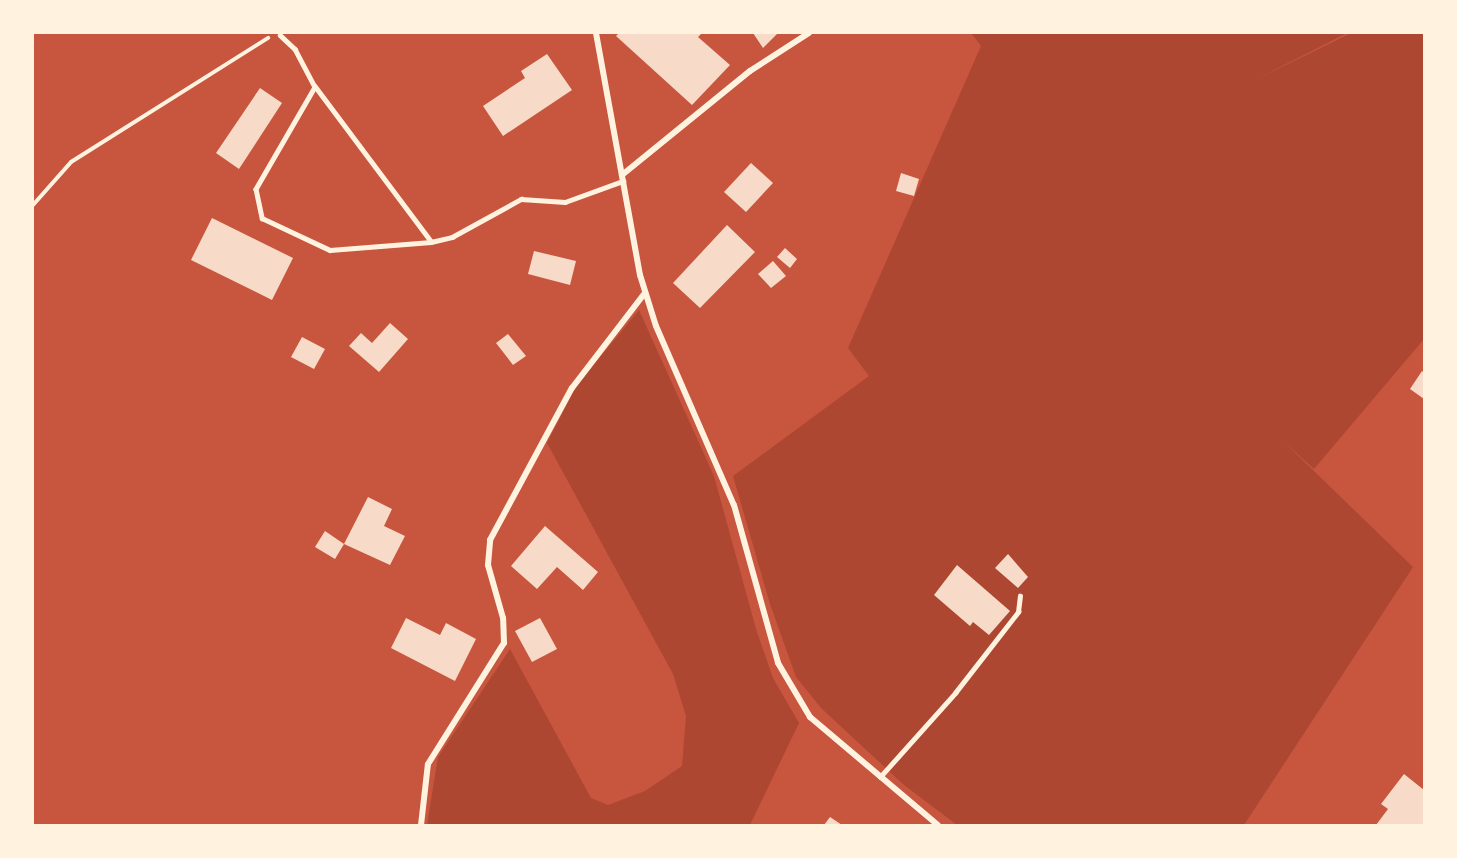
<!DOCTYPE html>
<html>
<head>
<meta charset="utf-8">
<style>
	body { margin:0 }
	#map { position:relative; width:1457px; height:858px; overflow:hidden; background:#c8553d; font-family:Roboto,sans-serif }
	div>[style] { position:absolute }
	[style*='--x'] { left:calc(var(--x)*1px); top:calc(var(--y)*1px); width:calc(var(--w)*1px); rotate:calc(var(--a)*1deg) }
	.green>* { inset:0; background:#ae4732 }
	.building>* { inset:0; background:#f7dbc8 }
	.path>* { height:4px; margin:-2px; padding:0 2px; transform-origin:2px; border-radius:2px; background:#fff3e0 }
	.service>* { height:4.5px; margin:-2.25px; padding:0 2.25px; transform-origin:2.25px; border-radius:2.25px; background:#fff3e0 }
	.minor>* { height:6px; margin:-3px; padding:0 3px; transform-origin:3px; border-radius:3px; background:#fff3e0 }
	span { translate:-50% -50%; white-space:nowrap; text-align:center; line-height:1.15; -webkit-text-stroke:4.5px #fff3e0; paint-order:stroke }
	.frame { position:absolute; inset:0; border:34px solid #fff3e0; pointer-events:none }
</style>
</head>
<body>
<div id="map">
	<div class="green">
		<i style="clip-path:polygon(971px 33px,1347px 33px,1255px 80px,1351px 33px,1424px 33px,1424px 339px,1314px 469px,1283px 441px,1413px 567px,1244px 825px,957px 825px,904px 785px,821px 708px,796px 677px,770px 604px,733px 476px,869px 376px,848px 348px,981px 46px)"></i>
		<i style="clip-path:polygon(639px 310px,714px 476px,756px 629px,773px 678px,799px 723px,750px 825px,427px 825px,438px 757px,510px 649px,591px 798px,608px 805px,645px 791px,682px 766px,686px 716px,673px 674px,547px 443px,577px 385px)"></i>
	</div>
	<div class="building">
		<i style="clip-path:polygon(619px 33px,702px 33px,698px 37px,730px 65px,692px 105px,616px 36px)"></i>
		<i style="clip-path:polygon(753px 33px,778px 33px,763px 48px)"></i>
		<i style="clip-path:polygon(547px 54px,572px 90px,503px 136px,483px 106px,525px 78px,521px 71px)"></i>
		<i style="clip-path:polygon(260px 88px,282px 103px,239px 169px,216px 153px)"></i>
		<i style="clip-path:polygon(751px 163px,773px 183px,746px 212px,724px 192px)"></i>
		<i style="clip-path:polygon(901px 173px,919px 179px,914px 196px,896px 191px)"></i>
		<i style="clip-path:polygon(212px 218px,293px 258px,272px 300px,191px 260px)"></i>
		<i style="clip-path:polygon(727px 225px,755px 252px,700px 308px,673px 283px)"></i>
		<i style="clip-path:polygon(785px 248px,797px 259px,790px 268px,777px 257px)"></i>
		<i style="clip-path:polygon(534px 251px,576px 261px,570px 285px,528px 274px)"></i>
		<i style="clip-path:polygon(773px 261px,786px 276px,771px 288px,758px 274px)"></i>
		<i style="clip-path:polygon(390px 323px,408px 339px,379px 372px,349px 346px,361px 333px,372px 343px)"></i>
		<i style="clip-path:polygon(508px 334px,526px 356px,513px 365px,496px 343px)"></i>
		<i style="clip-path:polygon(302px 337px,325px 349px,314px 369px,291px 357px)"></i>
		<i style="clip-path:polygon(1422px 371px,1424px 373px,1424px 399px,1410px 389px)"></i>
		<i style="clip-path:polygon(368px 497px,392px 509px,384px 526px,405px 536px,390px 565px,344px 544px)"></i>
		<i style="clip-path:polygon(545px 526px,598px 572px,583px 590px,557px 567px,537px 589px,511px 566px)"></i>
		<i style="clip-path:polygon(325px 531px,344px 544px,335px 559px,315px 547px)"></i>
		<i style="clip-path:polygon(1008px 554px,1028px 577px,1018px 588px,995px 568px)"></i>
		<i style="clip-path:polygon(957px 565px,1010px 611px,989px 635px,973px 622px,970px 626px,934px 595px)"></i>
		<i style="clip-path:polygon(406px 618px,440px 635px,446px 623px,476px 639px,455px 681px,391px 648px)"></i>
		<i style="clip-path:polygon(540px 618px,557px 649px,532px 662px,515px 631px)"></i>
		<i style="clip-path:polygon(1404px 774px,1424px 790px,1424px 825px,1376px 825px,1388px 809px,1381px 804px)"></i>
		<i style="clip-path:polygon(830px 817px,842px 825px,824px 825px)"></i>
	</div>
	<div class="path">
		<i style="--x:33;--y:205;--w:57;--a:-48.5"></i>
		<i style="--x:71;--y:162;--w:233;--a:-32.2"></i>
	</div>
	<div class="service">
		<i style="--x:280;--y:35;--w:21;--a:43"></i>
		<i style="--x:295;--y:49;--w:43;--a:62.2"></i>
		<i style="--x:431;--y:242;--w:194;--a:-126.8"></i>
		<i style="--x:315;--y:87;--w:118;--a:120"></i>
		<i style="--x:256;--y:189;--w:30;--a:78"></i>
		<i style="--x:262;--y:218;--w:75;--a:25.2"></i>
		<i style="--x:330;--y:250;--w:101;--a:-4.5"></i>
		<i style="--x:431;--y:242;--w:22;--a:-13"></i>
		<i style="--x:452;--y:237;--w:79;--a:-28.8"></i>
		<i style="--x:521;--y:199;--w:44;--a:3.9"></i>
		<i style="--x:565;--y:202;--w:62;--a:-19.9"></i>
		<i style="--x:880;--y:777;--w:113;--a:-48.2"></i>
		<i style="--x:955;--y:693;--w:103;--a:-52.1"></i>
		<i style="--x:1018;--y:612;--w:16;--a:-83"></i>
	</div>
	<div class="minor">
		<i style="--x:596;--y:33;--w:246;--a:79.7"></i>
		<i style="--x:640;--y:275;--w:53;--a:72.6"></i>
		<i style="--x:656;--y:326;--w:195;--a:66.5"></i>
		<i style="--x:734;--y:505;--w:164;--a:74.4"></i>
		<i style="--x:778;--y:663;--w:63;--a:59.3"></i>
		<i style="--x:810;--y:717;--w:167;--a:40.2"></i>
		<i style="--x:622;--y:175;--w:165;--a:-39.1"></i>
		<i style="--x:750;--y:71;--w:70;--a:-32.8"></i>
		<i style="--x:421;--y:825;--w:61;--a:-83.5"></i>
		<i style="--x:428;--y:764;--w:143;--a:-57.9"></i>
		<i style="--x:504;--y:643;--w:25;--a:-92"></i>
		<i style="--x:503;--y:618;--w:55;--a:-105.8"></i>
		<i style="--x:488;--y:565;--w:25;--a:-85"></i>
		<i style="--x:490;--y:540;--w:173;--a:-61.7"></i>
		<i style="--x:572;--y:388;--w:120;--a:-52.5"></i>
	</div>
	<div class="frame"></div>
</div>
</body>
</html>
